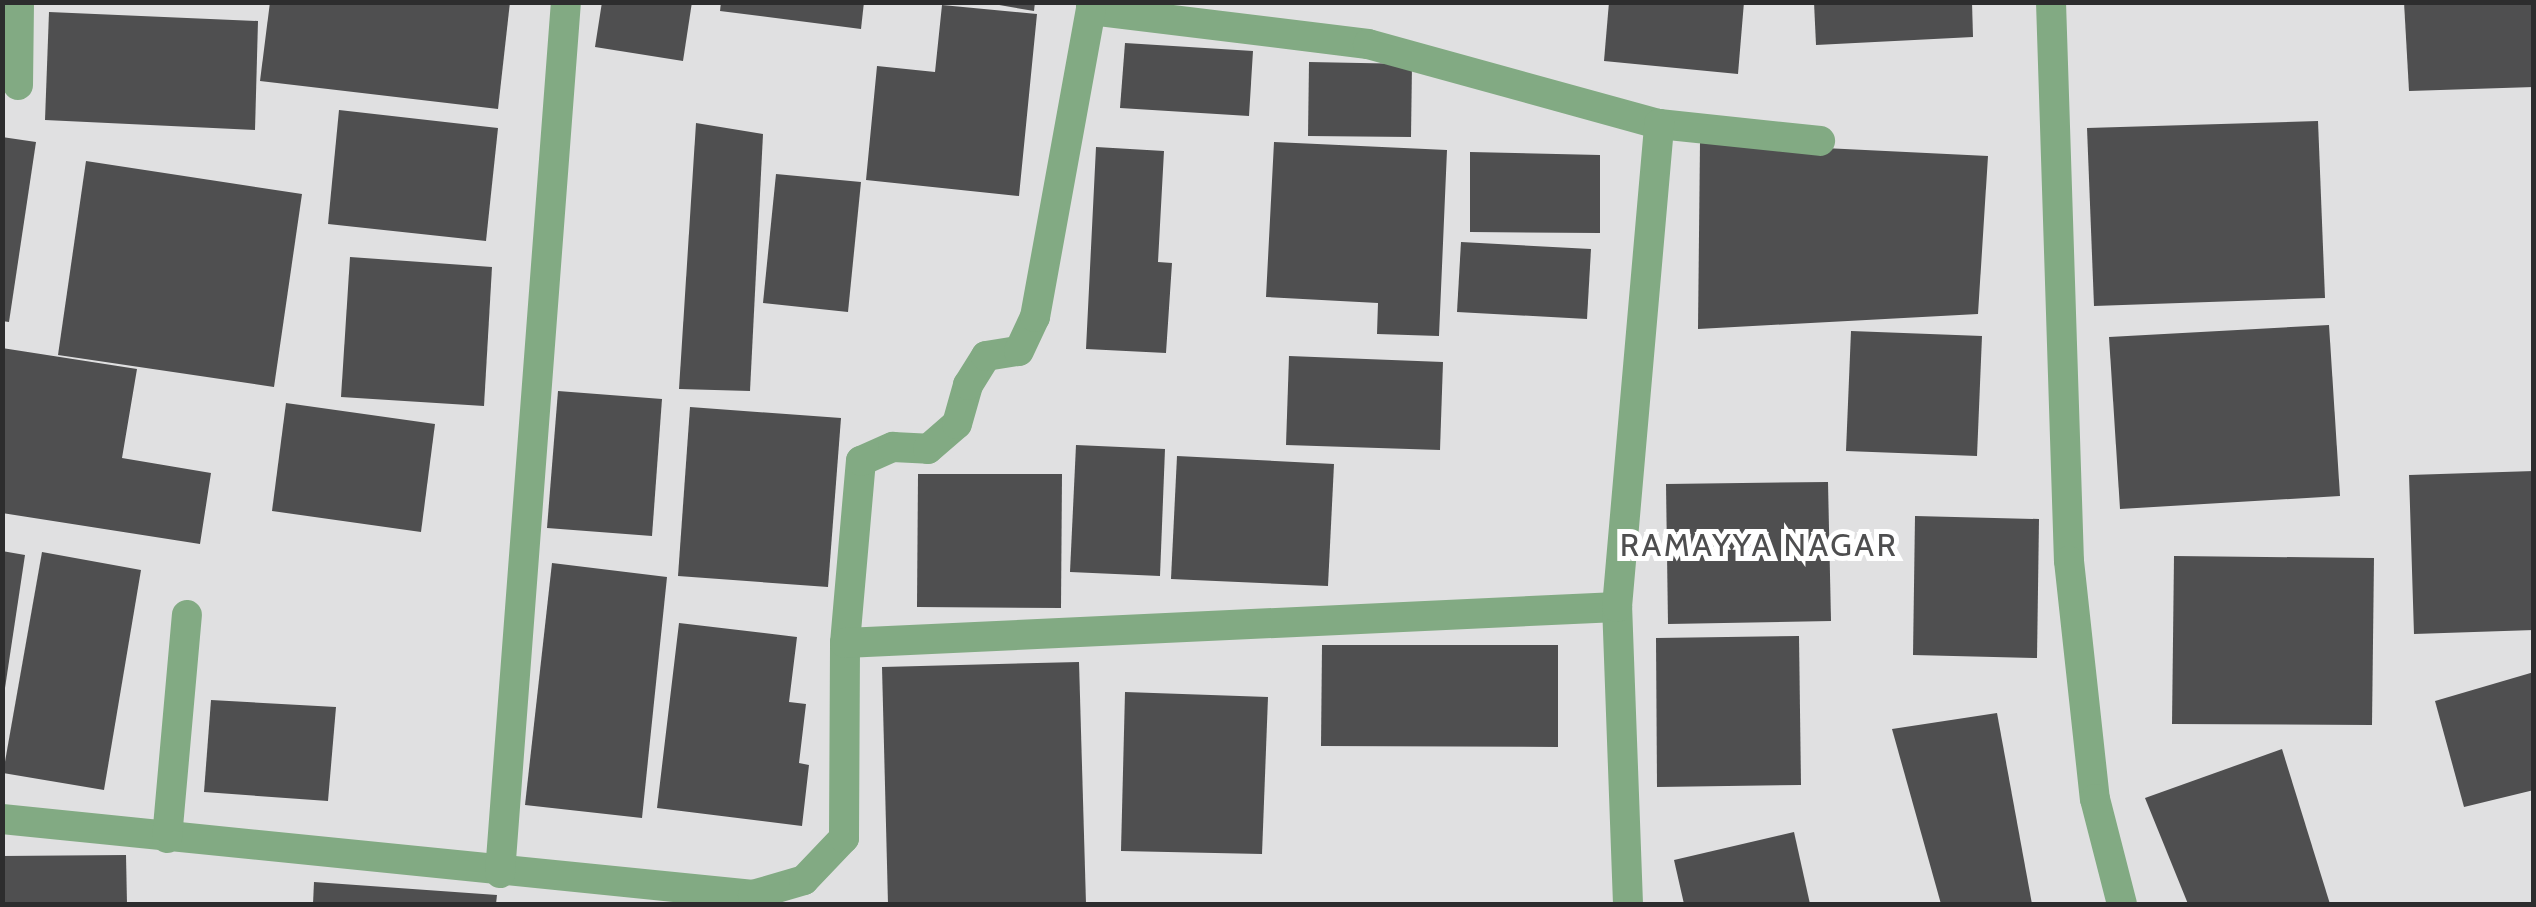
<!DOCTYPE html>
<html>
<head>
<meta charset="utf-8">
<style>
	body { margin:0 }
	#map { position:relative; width:2536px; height:907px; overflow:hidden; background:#e0e0e1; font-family:Cabin,sans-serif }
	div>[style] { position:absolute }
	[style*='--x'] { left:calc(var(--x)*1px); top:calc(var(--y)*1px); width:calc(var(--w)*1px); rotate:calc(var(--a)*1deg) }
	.building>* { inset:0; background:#4f4f50 }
	.street>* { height:30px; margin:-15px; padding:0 15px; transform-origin:15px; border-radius:15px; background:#82aa83 }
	span { translate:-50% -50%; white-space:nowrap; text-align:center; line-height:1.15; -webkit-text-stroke:10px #fff; paint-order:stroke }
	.neighbourhood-label { font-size:32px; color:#4e4e4f; letter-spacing:2.5px }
	.frame { position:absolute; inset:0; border:5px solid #2d2d2e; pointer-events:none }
</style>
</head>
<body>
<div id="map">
	<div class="building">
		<i style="clip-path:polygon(270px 2px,510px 2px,498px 109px,260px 81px)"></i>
		<i style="clip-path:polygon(602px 2px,692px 2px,683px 61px,595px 47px)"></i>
		<i style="clip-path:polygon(721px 2px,864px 2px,861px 29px,720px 11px)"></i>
		<i style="clip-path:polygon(982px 2px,1035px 2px,1034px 11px)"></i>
		<i style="clip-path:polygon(1609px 2px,1744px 2px,1738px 74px,1604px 61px)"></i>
		<i style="clip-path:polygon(1814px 2px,1972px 2px,1973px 37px,1816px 45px)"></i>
		<i style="clip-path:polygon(2404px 2px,2534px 2px,2534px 87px,2409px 91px)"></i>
		<i style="clip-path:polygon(942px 5px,1037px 14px,1019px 196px,866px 180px,877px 66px,935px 72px)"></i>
		<i style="clip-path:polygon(49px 12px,258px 21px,255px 130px,45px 120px)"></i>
		<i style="clip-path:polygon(1125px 43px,1253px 51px,1249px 116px,1120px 108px)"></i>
		<i style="clip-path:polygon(1309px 62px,1412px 64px,1411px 137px,1308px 136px)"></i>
		<i style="clip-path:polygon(339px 110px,498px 128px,486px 241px,328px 224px)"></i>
		<i style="clip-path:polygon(2318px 121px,2325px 298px,2094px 306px,2087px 128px)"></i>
		<i style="clip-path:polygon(696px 123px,763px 134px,750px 391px,679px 389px)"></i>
		<i style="clip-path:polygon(2px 137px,36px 142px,9px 322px,2px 321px)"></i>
		<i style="clip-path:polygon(1274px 142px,1447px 150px,1439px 336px,1377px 334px,1378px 303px,1266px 297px)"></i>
		<i style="clip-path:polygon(1700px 142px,1988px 156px,1978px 314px,1698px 329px)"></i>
		<i style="clip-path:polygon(1096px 147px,1164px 151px,1158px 262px,1172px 263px,1166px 353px,1086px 349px)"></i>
		<i style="clip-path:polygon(1470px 152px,1600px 155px,1600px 233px,1470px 232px)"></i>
		<i style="clip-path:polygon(86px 161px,302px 194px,274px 387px,58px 355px)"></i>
		<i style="clip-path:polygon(776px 174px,861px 182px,848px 312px,763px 303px)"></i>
		<i style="clip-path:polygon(1461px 242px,1591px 249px,1587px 319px,1457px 312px)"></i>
		<i style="clip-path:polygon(350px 257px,492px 267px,484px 406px,341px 397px)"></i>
		<i style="clip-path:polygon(2329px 325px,2340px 496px,2120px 509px,2109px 337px)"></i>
		<i style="clip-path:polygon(1851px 331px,1982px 336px,1977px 456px,1846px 451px)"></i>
		<i style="clip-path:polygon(2px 348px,137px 369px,122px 458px,211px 473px,200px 544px,2px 513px)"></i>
		<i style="clip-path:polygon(1289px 356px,1443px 362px,1440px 450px,1286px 445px)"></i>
		<i style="clip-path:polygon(558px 391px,662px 399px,652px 536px,547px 528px)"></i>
		<i style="clip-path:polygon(286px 403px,435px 424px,421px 532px,272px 511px)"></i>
		<i style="clip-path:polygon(690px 407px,841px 418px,828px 587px,678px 576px)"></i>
		<i style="clip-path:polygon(1076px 445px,1165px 449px,1160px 576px,1070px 572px)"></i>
		<i style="clip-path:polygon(1177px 456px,1334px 464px,1328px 586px,1171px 579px)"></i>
		<i style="clip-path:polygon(2534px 471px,2534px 630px,2414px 634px,2409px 475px)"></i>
		<i style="clip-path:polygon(918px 474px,1062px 474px,1061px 608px,917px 607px)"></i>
		<i style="clip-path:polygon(1828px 482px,1831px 621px,1668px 624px,1666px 484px)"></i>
		<i style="clip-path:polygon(1915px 516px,2039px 519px,2037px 658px,1913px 655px)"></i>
		<i style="clip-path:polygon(2px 551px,25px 555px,5px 688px,2px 688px)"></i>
		<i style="clip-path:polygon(42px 552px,141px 570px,104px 790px,3px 773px)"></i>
		<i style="clip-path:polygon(2174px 556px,2374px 558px,2372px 725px,2172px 724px)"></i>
		<i style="clip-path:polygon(552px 563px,667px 577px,642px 818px,525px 805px)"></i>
		<i style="clip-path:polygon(679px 623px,797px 637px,789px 702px,806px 704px,799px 763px,809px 765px,802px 826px,657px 808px)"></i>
		<i style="clip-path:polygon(1799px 636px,1801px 785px,1657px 787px,1656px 638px)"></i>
		<i style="clip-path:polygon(1322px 645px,1558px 645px,1558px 747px,1321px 746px)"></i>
		<i style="clip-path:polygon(1079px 662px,1086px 904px,888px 904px,882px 667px)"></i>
		<i style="clip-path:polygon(2534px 672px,2534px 790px,2464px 807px,2435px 701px)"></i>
		<i style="clip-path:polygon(1125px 692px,1268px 697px,1262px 854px,1121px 851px)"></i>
		<i style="clip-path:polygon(211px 700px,336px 707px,328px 801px,204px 792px)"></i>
		<i style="clip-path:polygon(1997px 713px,2032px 904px,1941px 904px,1892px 729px)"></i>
		<i style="clip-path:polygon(2282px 749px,2330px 904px,2188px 904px,2145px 798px)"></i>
		<i style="clip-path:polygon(1794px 832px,1810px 904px,1684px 904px,1674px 860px)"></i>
		<i style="clip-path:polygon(126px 855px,127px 904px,2px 904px,2px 856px)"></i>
		<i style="clip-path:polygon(314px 882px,497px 895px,496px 904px,313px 904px)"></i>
	</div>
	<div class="street">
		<i style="--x:1091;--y:2;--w:8;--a:90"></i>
		<i style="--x:1091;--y:10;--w:279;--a:7"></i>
		<i style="--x:1368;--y:44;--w:302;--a:15.4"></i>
		<i style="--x:1659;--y:124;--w:162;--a:6"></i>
		<i style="--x:2051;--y:2;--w:559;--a:88.16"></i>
		<i style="--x:2069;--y:561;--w:239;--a:83.8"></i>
		<i style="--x:2095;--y:799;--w:108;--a:75.6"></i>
		<i style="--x:18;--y:85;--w:83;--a:-89.3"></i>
		<i style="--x:845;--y:643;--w:183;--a:-85"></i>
		<i style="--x:861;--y:461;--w:35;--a:-24"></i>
		<i style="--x:893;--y:447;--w:35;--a:3"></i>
		<i style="--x:928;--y:449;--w:38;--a:-41"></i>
		<i style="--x:957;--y:424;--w:41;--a:-74.2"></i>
		<i style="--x:968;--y:385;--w:34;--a:-58"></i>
		<i style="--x:986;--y:356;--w:33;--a:-9"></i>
		<i style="--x:1019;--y:351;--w:38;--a:-65"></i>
		<i style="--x:1035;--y:317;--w:312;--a:-79.7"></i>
		<i style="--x:2;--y:819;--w:755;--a:5.78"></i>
		<i style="--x:753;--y:895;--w:53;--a:-16.4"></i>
		<i style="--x:804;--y:880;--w:58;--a:-46.4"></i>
		<i style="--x:844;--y:838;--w:195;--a:-89.7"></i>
		<i style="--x:845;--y:643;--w:773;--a:-2.67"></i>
		<i style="--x:167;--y:838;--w:224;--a:-84.9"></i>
		<i style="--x:500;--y:873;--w:873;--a:-85.67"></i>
		<i style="--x:1628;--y:904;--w:297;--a:-92.1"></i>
		<i style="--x:1617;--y:607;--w:485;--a:-85"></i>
	</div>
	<div class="neighbourhood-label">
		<span style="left:1759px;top:545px">RAMAYYA NAGAR</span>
	</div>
	<div class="frame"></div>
</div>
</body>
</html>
